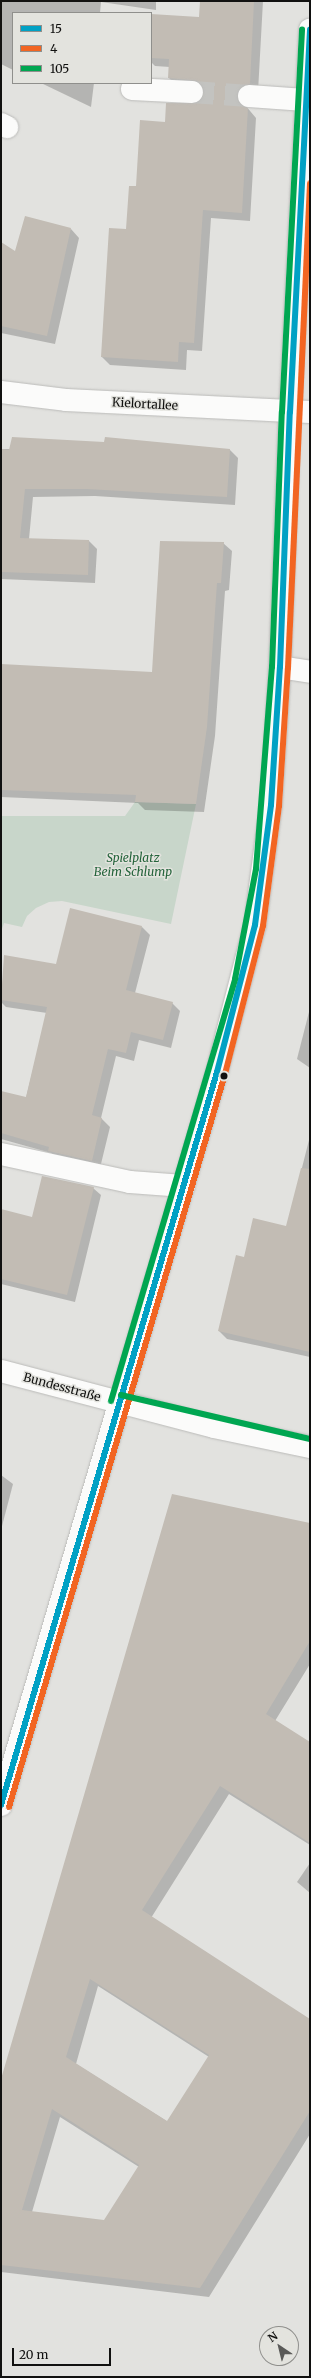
<!DOCTYPE html>
<html>
<head>
<meta charset="utf-8">
<style>
	body { margin:0 }
	#map { position:relative; width:311px; height:2378px; overflow:hidden; background:#e2e2df; font-family:Merriweather,serif }
	div>[style] { position:absolute }
	[style*='--x'] { left:calc(var(--x)*1px); top:calc(var(--y)*1px); width:calc(var(--w)*1px); rotate:calc(var(--a)*1deg) }
	.green>* { inset:0; background:#c8d6ca }
	.shadow>* { inset:0; background:#0003 }
	.building>* { inset:0; background:#c2bcb4 }
	.minor-tunnel>* { height:22px; margin-top:-11px; transform-origin:0; background:repeating-linear-gradient(90deg,#c3c3c0 0 22px,transparent 0 33px) }
	.roads { filter:drop-shadow(0 0 1px #bbbbb9) drop-shadow(0 0 1px #bbbbb9) }
	.minor>* { height:22px; margin:-11px; padding:0 11px; transform-origin:11px; border-radius:11px; background:#fbfbfa }
	.major>* { height:22px; margin:-11px; padding:0 11px; transform-origin:11px; border-radius:11px; background:#fbfbfa }
	.bus-1>* { height:6px; margin:-3px; padding:0 3px; transform-origin:3px; border-radius:3px; background:#01a1c4 }
	.bus-2>* { height:6px; margin:-3px; padding:0 3px; transform-origin:3px; border-radius:3px; background:#f26522 }
	.bus-3>* { height:6px; margin:-3px; padding:0 3px; transform-origin:3px; border-radius:3px; background:#00a651 }
	.dots>* { width:11px; height:11px; translate:-50% -50%; box-sizing:border-box; border:2px solid #e3e3de; border-radius:50% }
	span { translate:-50% -50%; white-space:nowrap; text-align:center; line-height:1.15; -webkit-text-stroke:3px #e3e3de; paint-order:stroke }
	.street-label { font-size:12px; color:#111110 }
	.park-label { font-size:12px; color:#23633a; font-style:italic }
	.frame { position:absolute; inset:0; border:2px solid #111110; pointer-events:none }
	.legend { position:absolute; left:12px; top:12px; width:140px; height:72px; box-sizing:border-box; background:#e3e3de; border:1px solid #8f8f8c; margin:0; padding:5px 7px; list-style:none; font-size:12px; color:#111110 }
	.legend li { display:flex; align-items:center; gap:8px; height:20px }
	.legend b { width:20px; border:1px solid #8f8f8c }
	.north { position:absolute; left:259px; top:2326px; width:40px; height:40px; box-sizing:border-box; background:#e3e3de; border:1px solid #8f8f8c; border-radius:50%; rotate:325deg; font-size:11px; font-weight:700; line-height:16px; text-align:center; color:#111110 }
	.north::after { content:''; display:block; margin:auto; width:14px; height:18px; background:#5a5a58; clip-path:polygon(50% 0,100% 100%,50% 72%,0 100%) }
	.scale { position:absolute; left:12px; top:2348px; width:99px; height:18px; box-sizing:border-box; border:2px solid #111110; border-top:0; padding-left:5px; font-size:12px; line-height:14px; white-space:nowrap; color:#111110; -webkit-text-stroke:3px #e3e3de; paint-order:stroke }
</style>
</head>
<body>
<div id="map">
	<div class="green">
		<i style="clip-path:polygon(135px 802px,196px 804px,171px 924px,62px 901px,49px 902px,36px 908px,27px 916px,22px 927px,4px 923px,1px 932px,1px 816px,125px 816px)"></i>
	</div>
	<div class="shadow">
		<i style="clip-path:polygon(1px 1px,156px 1px,156px 10px,101px 2px,100px 13px,13px 13px,13px 70px,1px 64px)"></i>
		<i style="clip-path:polygon(201px 1px,263px 1px,258px 92px,245px 105px,256px 118px,250px 221px,211px 218px,202px 351px,187px 350px,186px 370px,110px 365px,102px 357px,137px 187px,166px 123px,198px 104px,206px 93px,203px 89px,177px 86px,169px 78px,170px 67px,155px 66px,151px 62px,151px 15px,200px 18px)"></i>
		<i style="clip-path:polygon(41px 83px,94px 83px,91px 107px)"></i>
		<i style="clip-path:polygon(71px 229px,79px 238px,55px 344px,1px 333px,1px 248px,15px 253px)"></i>
		<i style="clip-path:polygon(1px 449px,230px 450px,238px 458px,235px 505px,95px 496px,33px 497px,29px 539px,89px 541px,97px 549px,95px 583px,1px 579px)"></i>
		<i style="clip-path:polygon(223px 543px,232px 551px,229px 590px,225px 591px,215px 736px,204px 812px,145px 810px,138px 803px,1px 797px,1px 665px,153px 673px)"></i>
		<i style="clip-path:polygon(142px 927px,150px 935px,135px 993px,172px 1003px,180px 1011px,171px 1048px,139px 1040px,134px 1061px,116px 1056px,101px 1118px,110px 1127px,100px 1168px,58px 1159px,51px 1153px,1px 1139px,1px 1092px,26px 1098px,47px 1013px,6px 1007px,1px 1002px,5px 956px,56px 965px)"></i>
		<i style="clip-path:polygon(310px 1008px,310px 1068px,297px 1059px)"></i>
		<i style="clip-path:polygon(310px 1136px,310px 1357px,227px 1339px,219px 1331px,245px 1258px,287px 1227px)"></i>
		<i style="clip-path:polygon(93px 1188px,101px 1195px,75px 1302px,1px 1284px,1px 1210px,33px 1218px)"></i>
		<i style="clip-path:polygon(1px 1475px,13px 1484px,1px 1530px)"></i>
		<i style="clip-path:polygon(evenodd,310px 1524px,310px 1664px,275px 1721px,310px 1743px,310px 1845px,229px 1794px,151px 1918px,310px 2020px,310px 2134px,209px 2297px,1px 2272px,1px 2085px,310px 1524px,98px 1986px,209px 2057px,168px 2122px,76px 2064px,98px 1986px,310px 1524px,60px 2117px,139px 2167px,105px 2222px,32px 2212px,60px 2117px)"></i>
		<i style="clip-path:polygon(310px 1863px,310px 1893px,297px 1882px)"></i>
	</div>
	<div class="building">
		<i style="clip-path:polygon(200px 1px,254px 1px,250px 84px,239px 89px,237px 96px,242px 106px,248px 108px,242px 213px,203px 210px,194px 343px,179px 342px,178px 362px,101px 357px,109px 228px,126px 229px,129px 186px,136px 186px,140px 120px,165px 122px,166px 103px,197px 103px,204px 93px,198px 81px,168px 78px,169px 59px,151px 58px,151px 14px,199px 17px)"></i>
		<i style="clip-path:polygon(25px 216px,71px 228px,47px 336px,1px 326px,1px 242px,15px 251px)"></i>
		<i style="clip-path:polygon(12px 437px,104px 442px,105px 437px,230px 449px,227px 497px,87px 489px,25px 489px,20px 538px,89px 540px,88px 575px,1px 572px,1px 449px,9px 450px)"></i>
		<i style="clip-path:polygon(160px 541px,224px 542px,221px 583px,217px 583px,207px 727px,196px 804px,135px 802px,136px 795px,1px 790px,1px 664px,152px 672px)"></i>
		<i style="clip-path:polygon(70px 908px,142px 926px,126px 990px,173px 1002px,163px 1040px,131px 1032px,126px 1053px,108px 1049px,92px 1115px,102px 1118px,92px 1161px,48px 1151px,49px 1147px,1px 1133px,1px 1091px,26px 1097px,47px 1007px,1px 1000px,4px 955px,56px 964px)"></i>
		<i style="clip-path:polygon(301px 1168px,310px 1169px,310px 1352px,218px 1331px,236px 1255px,244px 1257px,253px 1218px,286px 1226px)"></i>
		<i style="clip-path:polygon(42px 1176px,94px 1187px,67px 1295px,1px 1279px,1px 1209px,32px 1217px)"></i>
		<i style="clip-path:polygon(evenodd,172px 1494px,310px 1523px,310px 1641px,266px 1714px,310px 1742px,310px 1843px,220px 1786px,142px 1910px,310px 2019px,310px 2111px,200px 2288px,1px 2265px,1px 2079px,172px 1494px,90px 1979px,209px 2055px,167px 2121px,66px 2057px,90px 1979px,172px 1494px,52px 2109px,139px 2165px,104px 2220px,22px 2210px,52px 2109px)"></i>
	</div>
	<div class="minor-tunnel">
		<i style="--x:192;--y:92;--w:57;--a:4"></i>
	</div>
	<div class="roads">
		<div class="minor">
			<i style="--x:132;--y:89;--w:60;--a:2.9"></i>
			<i style="--x:249;--y:96;--w:56;--a:4.1"></i>
			<i style="--x:1;--y:124;--w:7;--a:27"></i>
			<i style="--x:1;--y:392;--w:65;--a:7"></i>
			<i style="--x:66;--y:400;--w:244;--a:2.8"></i>
			<i style="--x:280;--y:667;--w:30;--a:9"></i>
			<i style="--x:1;--y:1154;--w:132;--a:12.2"></i>
			<i style="--x:130;--y:1182;--w:54;--a:4.2"></i>
			<i style="--x:1;--y:1371;--w:220;--a:14.7"></i>
			<i style="--x:214;--y:1427;--w:98;--a:11.8"></i>
		</div>
		<div class="major">
			<i style="--x:1;--y:1805;--w:764;--a:-73.58"></i>
			<i style="--x:217;--y:1072;--w:152;--a:-75.5"></i>
			<i style="--x:255;--y:925;--w:121;--a:-82.4"></i>
			<i style="--x:271;--y:805;--w:138;--a:-86.3"></i>
			<i style="--x:280;--y:667;--w:255;--a:-87.8"></i>
			<i style="--x:290;--y:412;--w:383;--a:-87"></i>
		</div>
	</div>
	<div class="bus-1">
		<i style="--x:1;--y:1805;--w:764;--a:-73.58"></i>
		<i style="--x:217;--y:1072;--w:152;--a:-75.5"></i>
		<i style="--x:255;--y:925;--w:121;--a:-82.4"></i>
		<i style="--x:271;--y:805;--w:138;--a:-86.3"></i>
		<i style="--x:280;--y:667;--w:255;--a:-87.8"></i>
		<i style="--x:290;--y:412;--w:383;--a:-87"></i>
	</div>
	<div class="bus-2">
		<i style="--x:9;--y:1807;--w:764;--a:-73.58"></i>
		<i style="--x:225;--y:1074;--w:153;--a:-75.6"></i>
		<i style="--x:263;--y:926;--w:121;--a:-82.4"></i>
		<i style="--x:279;--y:806;--w:138;--a:-86.3"></i>
		<i style="--x:288;--y:668;--w:485;--a:-87.4"></i>
	</div>
	<div class="bus-3">
		<i style="--x:121;--y:1395;--w:194;--a:13.1"></i>
		<i style="--x:111;--y:1401;--w:440;--a:-73.6"></i>
		<i style="--x:235;--y:979;--w:112;--a:-79.2"></i>
		<i style="--x:256;--y:869;--w:203;--a:-85.5"></i>
		<i style="--x:272;--y:667;--w:255;--a:-87.8"></i>
		<i style="--x:282;--y:412;--w:383;--a:-87"></i>
	</div>
	<div class="dots">
		<i style="left:224px;top:1076px;background:#111110"></i>
	</div>
	<div class="street-label">
		<span style="left:145px;top:404px;rotate:3deg">Kielortallee</span>
		<span style="left:62px;top:1387px;rotate:15deg">Bundesstraße</span>
	</div>
	<div class="park-label">
		<span style="left:133px;top:865px">Spielplatz<br>Beim Schlump</span>
	</div>
	<div class="frame"></div>
	<ul class="legend">
	<li><b style="height:5px;background:#01a1c4"></b>15</li>
	<li><b style="height:5px;background:#f26522"></b>4</li>
	<li><b style="height:5px;background:#00a651"></b>105</li>
	</ul>
	<div class="north">N</div>
	<div class="scale">20 m</div>
</div>
</body>
</html>
